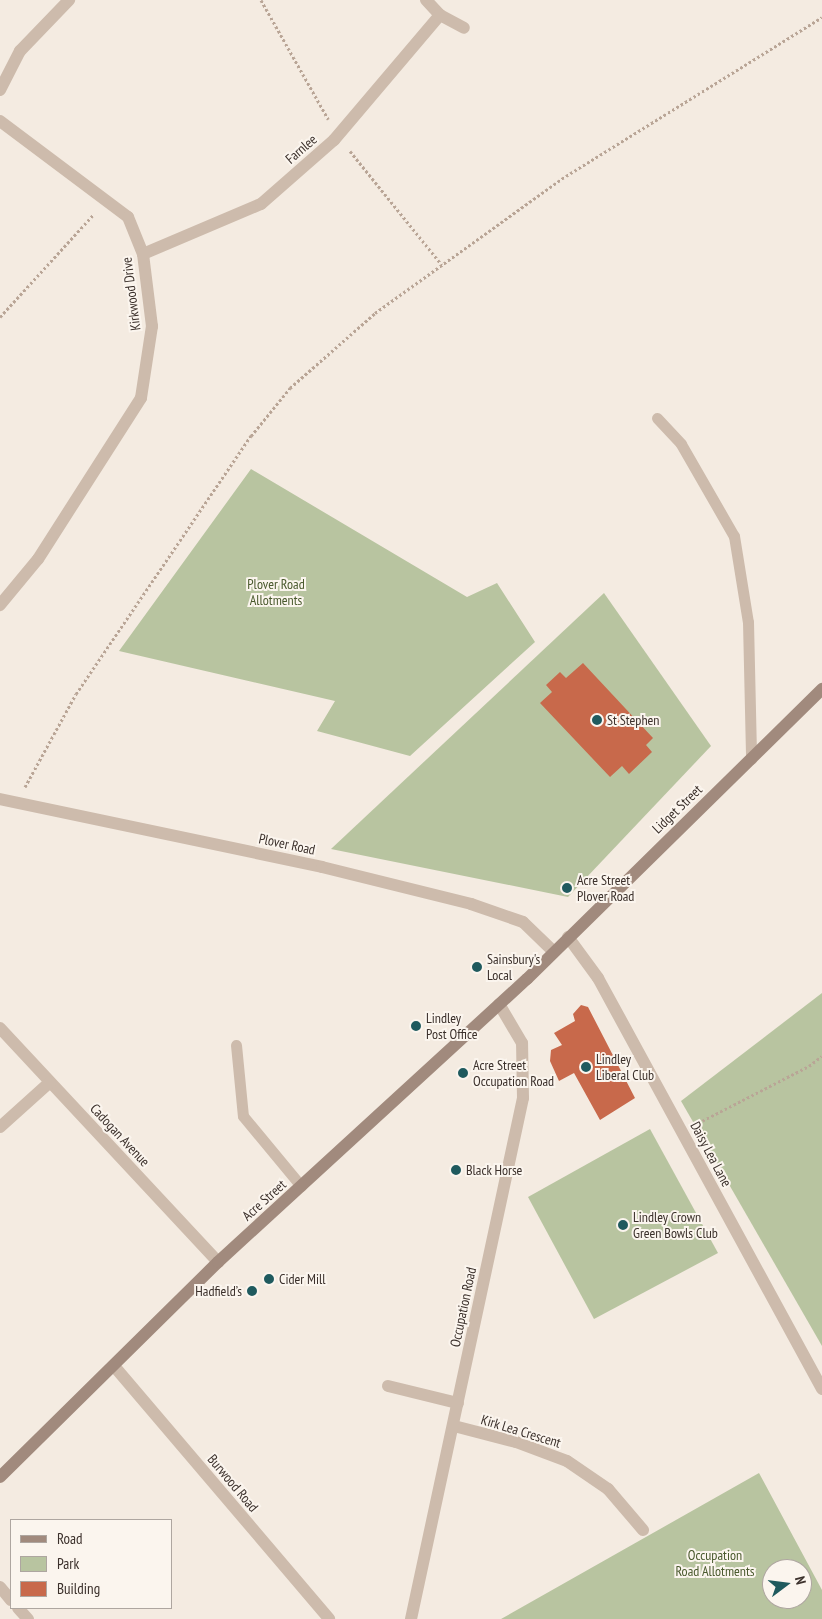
<!DOCTYPE html>
<html>
<head>
<meta charset="utf-8">
<style>
	body { margin:0 }
	#map { position:relative; width:822px; height:1619px; overflow:hidden; background:#f4ebe1; font-family:"PT Sans Narrow",sans-serif }
	div>[style] { position:absolute }
	[style*='--x'] { left:calc(var(--x)*1px); top:calc(var(--y)*1px); width:calc(var(--w)*1px); rotate:calc(var(--a)*1deg) }
	.green>* { inset:0; background:#b8c4a0 }
	.building>* { inset:0; background:#c8694b }
	.path>* { height:3px; margin-top:-1.5px; transform-origin:0; background:repeating-linear-gradient(90deg,#b9a596 0 2.5px,transparent 0 5px) }
	.lane>* { height:11px; margin:-5.5px; padding:0 5.5px; transform-origin:5.5px; border-radius:5.5px; background:#cdbbac }
	.street>* { height:12px; margin:-6px; padding:0 6px; transform-origin:6px; border-radius:6px; background:#cdbbac }
	.secondary>* { height:12px; margin:-6px; padding:0 6px; transform-origin:6px; border-radius:6px; background:#a18a7d }
	.dots>* { width:14px; height:14px; translate:-50% -50%; box-sizing:border-box; border:2px solid #fbf5ee; border-radius:50% }
	span { translate:-50% -50%; white-space:nowrap; text-align:center; line-height:1.15; -webkit-text-stroke:4px #fbf5ee; paint-order:stroke }
	.street-label { font-size:14px; color:#3b302b }
	.park-label { font-size:14px; color:#4a5a2e }
	.poi-label { font-size:14px; color:#3b302b }
	.left { translate:0 -50%; text-align:left }
	.right { translate:-100% -50%; text-align:right }
	.legend { position:absolute; left:10px; top:1519px; width:162px; height:90px; box-sizing:border-box; background:#fbf5ee; border:1px solid #aea6a0; margin:0; padding:6px 9px; list-style:none; font-size:15px; color:#3b302b }
	.legend li { display:flex; align-items:center; gap:10px; height:25px }
	.legend b { width:25px; border:1px solid #aea6a0 }
	.north { position:absolute; left:762px; top:1559px; width:50px; height:50px; box-sizing:border-box; background:#fbf5ee; border:1px solid #aea6a0; border-radius:50%; rotate:75deg; font-size:14px; font-weight:700; line-height:20px; text-align:center; color:#3b302b }
	.north::after { content:''; display:block; margin:auto; width:18px; height:22px; background:#1f5a5e; clip-path:polygon(50% 0,100% 100%,50% 72%,0 100%) }
</style>
</head>
<body>
<div id="map">
	<div class="green">
		<i style="clip-path:polygon(251px 469px,467px 597px,497px 583px,535px 642px,410px 756px,317px 731px,335px 701px,119px 651px)"></i>
		<i style="clip-path:polygon(604px 593px,711px 746px,568px 897px,331px 849px)"></i>
		<i style="clip-path:polygon(822px 993px,822px 1346px,681px 1101px)"></i>
		<i style="clip-path:polygon(650px 1129px,718px 1253px,594px 1319px,528px 1197px)"></i>
		<i style="clip-path:polygon(evenodd,759px 1473px,822px 1590px,822px 1619px,501px 1619px,759px 1473px,772px 1569px,802px 1569px,802px 1599px,772px 1599px,772px 1569px)"></i>
	</div>
	<div class="building">
		<i style="clip-path:polygon(583px 663px,653px 738px,646px 745px,652px 752px,629px 774px,622px 766px,610px 777px,540px 703px,552px 692px,546px 685px,560px 672px,566px 678px)"></i>
		<i style="clip-path:polygon(581px 1005px,588px 1007px,635px 1098px,600px 1120px,574px 1073px,559px 1081px,550px 1061px,551px 1050px,562px 1045px,554px 1033px,575px 1021px,573px 1014px)"></i>
	</div>
	<div class="path">
		<i style="--x:261;--y:0;--w:137;--a:60.6"></i>
		<i style="--x:350;--y:151;--w:146;--a:51.1"></i>
		<i style="--x:0;--y:317;--w:139;--a:-47.6"></i>
		<i style="--x:25;--y:787;--w:106;--a:-61.3"></i>
		<i style="--x:76;--y:694;--w:312;--a:-55.9"></i>
		<i style="--x:251;--y:436;--w:62;--a:-50.9"></i>
		<i style="--x:290;--y:388;--w:113;--a:-41.4"></i>
		<i style="--x:375;--y:313;--w:235;--a:-35.7"></i>
		<i style="--x:566;--y:176;--w:301;--a:-31.8"></i>
		<i style="--x:698;--y:1123;--w:125;--a:-27.2"></i>
		<i style="--x:809;--y:1066;--w:16;--a:-38"></i>
	</div>
	<div class="lane">
		<i style="--x:657;--y:418;--w:35;--a:47"></i>
		<i style="--x:681;--y:444;--w:106;--a:60.1"></i>
		<i style="--x:734;--y:536;--w:87;--a:80.8"></i>
		<i style="--x:748;--y:622;--w:137;--a:88.7"></i>
		<i style="--x:236;--y:1045;--w:71;--a:84.4"></i>
		<i style="--x:243;--y:1116;--w:91;--a:50.4"></i>
	</div>
	<div class="street">
		<i style="--x:426;--y:0;--w:21;--a:47"></i>
		<i style="--x:0;--y:90;--w:44;--a:-62.9"></i>
		<i style="--x:20;--y:51;--w:71;--a:-46.1"></i>
		<i style="--x:0;--y:121;--w:160;--a:36.9"></i>
		<i style="--x:128;--y:217;--w:40;--a:68"></i>
		<i style="--x:143;--y:254;--w:73;--a:82.9"></i>
		<i style="--x:152;--y:326;--w:73;--a:98.7"></i>
		<i style="--x:141;--y:398;--w:191;--a:122.6"></i>
		<i style="--x:38;--y:559;--w:60;--a:129.6"></i>
		<i style="--x:143;--y:254;--w:128;--a:-23"></i>
		<i style="--x:261;--y:204;--w:97;--a:-41.2"></i>
		<i style="--x:334;--y:140;--w:164;--a:-49.7"></i>
		<i style="--x:440;--y:15;--w:27;--a:28"></i>
		<i style="--x:0;--y:799;--w:329;--a:11.9"></i>
		<i style="--x:322;--y:867;--w:154;--a:13.9"></i>
		<i style="--x:471;--y:904;--w:55;--a:19.1"></i>
		<i style="--x:523;--y:922;--w:43;--a:44.1"></i>
		<i style="--x:568;--y:937;--w:51;--a:53.8"></i>
		<i style="--x:598;--y:978;--w:468;--a:61.4"></i>
		<i style="--x:0;--y:1028;--w:320;--a:47"></i>
		<i style="--x:0;--y:1127;--w:67;--a:-42"></i>
		<i style="--x:114;--y:1366;--w:332;--a:49.6"></i>
		<i style="--x:388;--y:1386;--w:72;--a:13.7"></i>
		<i style="--x:454;--y:1426;--w:64;--a:14.5"></i>
		<i style="--x:516;--y:1442;--w:54;--a:20.4"></i>
		<i style="--x:567;--y:1461;--w:50;--a:34.3"></i>
		<i style="--x:608;--y:1489;--w:54;--a:49.5"></i>
		<i style="--x:0;--y:1587;--w:17;--a:50"></i>
		<i style="--x:18;--y:1608;--w:15;--a:48"></i>
		<i style="--x:411;--y:1619;--w:533;--a:-77.87"></i>
		<i style="--x:523;--y:1098;--w:55;--a:-91"></i>
		<i style="--x:522;--y:1043;--w:45;--a:-120.5"></i>
	</div>
	<div class="secondary">
		<i style="--x:0;--y:1477;--w:306;--a:-44.6"></i>
		<i style="--x:218;--y:1262;--w:419;--a:-42.5"></i>
		<i style="--x:527;--y:979;--w:414;--a:-44.5"></i>
	</div>
	<div class="dots">
		<i style="left:597px;top:720px;background:#1f5a5e"></i>
		<i style="left:567px;top:888px;background:#1f5a5e"></i>
		<i style="left:477px;top:967px;background:#1f5a5e"></i>
		<i style="left:416px;top:1026px;background:#1f5a5e"></i>
		<i style="left:586px;top:1067px;background:#1f5a5e"></i>
		<i style="left:463px;top:1073px;background:#1f5a5e"></i>
		<i style="left:456px;top:1170px;background:#1f5a5e"></i>
		<i style="left:623px;top:1225px;background:#1f5a5e"></i>
		<i style="left:269px;top:1279px;background:#1f5a5e"></i>
		<i style="left:252px;top:1291px;background:#1f5a5e"></i>
	</div>
	<div class="street-label">
		<span style="left:301px;top:149px;rotate:-41deg">Farnlee</span>
		<span style="left:131px;top:294px;rotate:-97deg">Kirkwood Drive</span>
		<span style="left:677px;top:809px;rotate:-44deg">Lidget Street</span>
		<span style="left:287px;top:844px;rotate:12deg">Plover Road</span>
		<span style="left:120px;top:1135px;rotate:47deg">Cadogan Avenue</span>
		<span style="left:711px;top:1154px;rotate:62deg">Daisy Lea Lane</span>
		<span style="left:264px;top:1200px;rotate:-42deg">Acre Street</span>
		<span style="left:463px;top:1307px;rotate:-78deg">Occupation Road</span>
		<span style="left:521px;top:1431px;rotate:17deg">Kirk Lea Crescent</span>
		<span style="left:233px;top:1483px;rotate:50deg">Burwood Road</span>
	</div>
	<div class="park-label">
		<span style="left:276px;top:592px">Plover Road<br>Allotments</span>
		<span style="left:715px;top:1563px">Occupation<br>Road Allotments</span>
	</div>
	<div class="poi-label">
		<span class="left" style="left:607px;top:720px">St Stephen</span>
		<span class="left" style="left:577px;top:888px">Acre Street<br>Plover Road</span>
		<span class="left" style="left:487px;top:967px">Sainsbury's<br>Local</span>
		<span class="left" style="left:426px;top:1026px">Lindley<br>Post Office</span>
		<span class="left" style="left:596px;top:1067px">Lindley<br>Liberal Club</span>
		<span class="left" style="left:473px;top:1073px">Acre Street<br>Occupation Road</span>
		<span class="left" style="left:466px;top:1170px">Black Horse</span>
		<span class="left" style="left:633px;top:1225px">Lindley Crown<br>Green Bowls Club</span>
		<span class="left" style="left:279px;top:1279px">Cider Mill</span>
		<span class="right" style="left:242px;top:1291px">Hadfield’s</span>
	</div>
	<ul class="legend">
	<li><b style="height:6px;background:#a18a7d"></b>Road</li>
	<li><b style="height:14px;background:#b8c4a0"></b>Park</li>
	<li><b style="height:14px;background:#c8694b"></b>Building</li>
	</ul>
	<div class="north">N</div>
</div>
</body>
</html>
